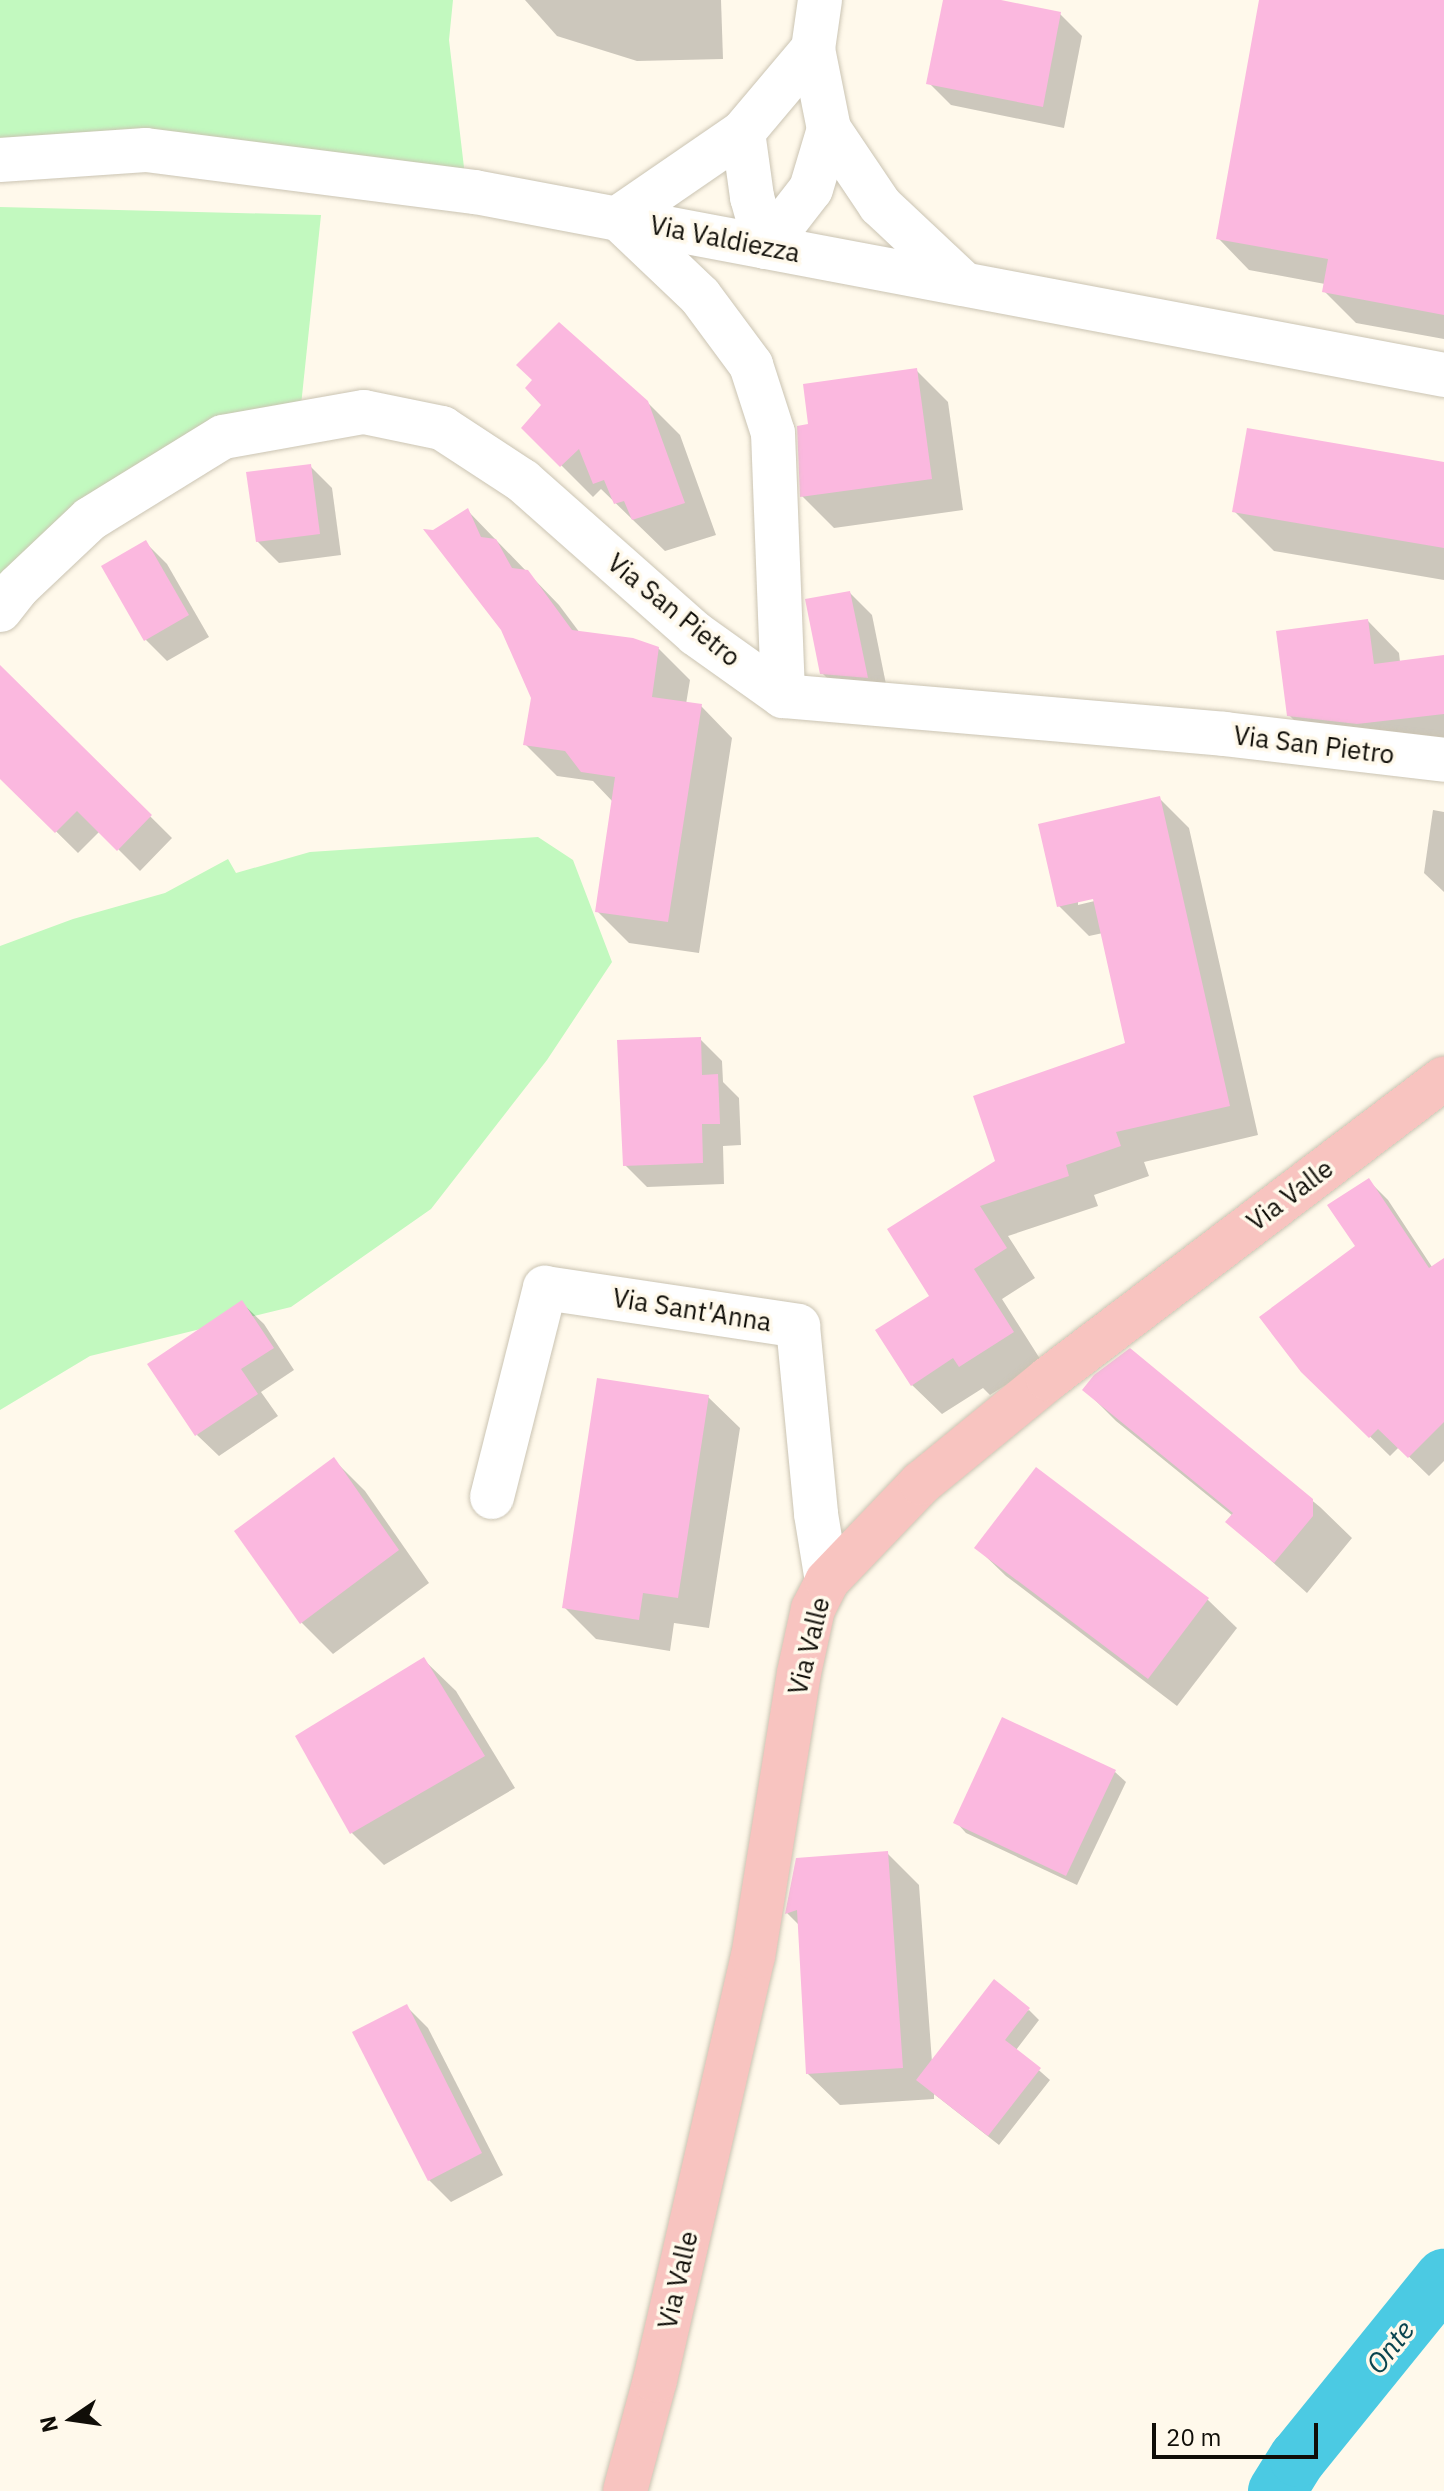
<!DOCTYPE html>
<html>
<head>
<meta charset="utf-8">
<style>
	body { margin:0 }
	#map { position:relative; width:1444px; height:2491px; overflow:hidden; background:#fff9eb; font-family:"IBM Plex Sans",sans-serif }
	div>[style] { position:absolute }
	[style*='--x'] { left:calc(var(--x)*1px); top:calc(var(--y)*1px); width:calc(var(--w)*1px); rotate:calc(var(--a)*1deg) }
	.green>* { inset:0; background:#c2f9bf }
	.shadow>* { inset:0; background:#0003 }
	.canal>* { height:58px; margin:-29px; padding:0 29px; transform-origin:29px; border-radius:29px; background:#4bcae3 }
	.building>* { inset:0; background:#fbb8df }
	.roads { filter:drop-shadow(0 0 2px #cbc4b3) drop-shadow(0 0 2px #cbc4b3) }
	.minor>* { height:44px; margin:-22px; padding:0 22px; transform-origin:22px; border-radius:22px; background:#fff }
	.major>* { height:44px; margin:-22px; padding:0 22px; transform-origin:22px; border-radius:22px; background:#f8c4c0 }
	span { translate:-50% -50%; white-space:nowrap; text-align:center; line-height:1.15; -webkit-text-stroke:7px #fff9eb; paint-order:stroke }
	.street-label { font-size:26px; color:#100e08 }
	.water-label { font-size:28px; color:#0b454f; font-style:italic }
	.north { position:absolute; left:32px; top:2379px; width:80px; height:80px; -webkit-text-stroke:6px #fff9eb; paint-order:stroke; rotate:257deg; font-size:22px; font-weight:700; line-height:32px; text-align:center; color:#100e08 }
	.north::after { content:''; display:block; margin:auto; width:28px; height:36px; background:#100e08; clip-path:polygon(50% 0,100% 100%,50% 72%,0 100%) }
	.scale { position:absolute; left:1152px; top:2423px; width:166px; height:36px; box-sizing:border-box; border:4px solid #100e08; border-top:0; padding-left:10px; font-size:24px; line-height:28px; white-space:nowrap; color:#100e08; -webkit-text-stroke:6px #fff9eb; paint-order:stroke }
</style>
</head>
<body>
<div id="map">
	<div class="green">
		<i style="clip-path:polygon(0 0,453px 0,449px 40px,465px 176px,0 141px)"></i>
		<i style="clip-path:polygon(0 207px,321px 215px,300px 415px,0 595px)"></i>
		<i style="clip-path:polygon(538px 837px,573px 860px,612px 962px,547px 1060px,431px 1209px,291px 1307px,90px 1356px,0 1410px,0 946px,73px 919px,165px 893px,228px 859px,236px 873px,310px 852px)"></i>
	</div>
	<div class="shadow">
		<i style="clip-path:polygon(525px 0,721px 0,723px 59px,637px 61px,557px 36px)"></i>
		<i style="clip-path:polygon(945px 0,990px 0,1060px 14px,1082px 36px,1064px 128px,951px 105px,929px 83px)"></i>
		<i style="clip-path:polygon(1261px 0,1444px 0,1444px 339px,1356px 323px,1324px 291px,1325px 284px,1249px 270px,1218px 238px)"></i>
		<i style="clip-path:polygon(916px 370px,948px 402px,963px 510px,834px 528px,802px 496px,811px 426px)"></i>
		<i style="clip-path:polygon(647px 402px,680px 435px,716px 535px,665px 551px,601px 489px,593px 497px,524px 428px)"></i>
		<i style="clip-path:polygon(1444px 464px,1444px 580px,1274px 551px,1234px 511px)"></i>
		<i style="clip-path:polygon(310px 466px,332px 488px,341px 555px,279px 563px,257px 541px)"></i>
		<i style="clip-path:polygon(468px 511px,559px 605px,580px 633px,658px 648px,690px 680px,686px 704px,701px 706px,732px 738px,699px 953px,629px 943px,597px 911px,613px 802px,593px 781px,557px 776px,525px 744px,533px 697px,503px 629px,433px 533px)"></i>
		<i style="clip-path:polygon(146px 543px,167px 564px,209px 637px,167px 661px,145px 639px)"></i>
		<i style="clip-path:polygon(850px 593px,872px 615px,889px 699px,844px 695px,822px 673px)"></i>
		<i style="clip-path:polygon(1368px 621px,1399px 653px,1400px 662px,1444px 657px,1444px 755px,1320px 747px,1289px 715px)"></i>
		<i style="clip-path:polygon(8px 675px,172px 838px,140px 871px,100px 831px,78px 853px,0 776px,0 684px)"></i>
		<i style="clip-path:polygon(evenodd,1159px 798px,1189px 828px,1258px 1135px,1144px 1162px,1149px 1176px,1094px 1195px,1098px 1206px,1008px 1236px,1035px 1278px,1002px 1299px,1042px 1362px,990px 1395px,983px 1388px,942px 1414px,912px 1385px,931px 1297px,998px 1162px,1127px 1045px,1103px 933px,1089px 936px,1059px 906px,1159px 798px,1102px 895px,1103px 899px,1078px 905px,1078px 901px,1102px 895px)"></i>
		<i style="clip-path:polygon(1433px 810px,1444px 812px,1444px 892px,1424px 873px)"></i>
		<i style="clip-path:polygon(700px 1039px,722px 1061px,723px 1082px,739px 1098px,741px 1145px,723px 1146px,724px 1184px,647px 1187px,625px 1165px)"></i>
		<i style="clip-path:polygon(1369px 1181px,1388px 1200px,1434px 1270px,1444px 1260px,1444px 1461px,1429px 1476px,1399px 1447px,1390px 1456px,1303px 1371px,1357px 1246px)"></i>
		<i style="clip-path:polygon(242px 1303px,264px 1324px,294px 1370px,261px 1392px,278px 1416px,219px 1456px,197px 1435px)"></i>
		<i style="clip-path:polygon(1130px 1351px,1320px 1507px,1352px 1538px,1307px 1593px,1228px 1522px,1233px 1516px,1116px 1421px,1085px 1390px)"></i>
		<i style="clip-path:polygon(708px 1397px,740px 1428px,709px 1628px,674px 1623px,670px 1651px,596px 1639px,564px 1607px)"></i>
		<i style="clip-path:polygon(334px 1460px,365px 1491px,429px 1583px,333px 1654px,301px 1622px)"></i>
		<i style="clip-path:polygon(1036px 1470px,1208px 1600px,1237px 1628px,1177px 1706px,1006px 1576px,977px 1548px)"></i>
		<i style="clip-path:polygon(424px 1660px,456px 1691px,515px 1788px,384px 1865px,352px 1833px,298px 1737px)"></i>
		<i style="clip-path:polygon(1115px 1772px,1126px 1782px,1077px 1885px,966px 1833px,956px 1822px)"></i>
		<i style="clip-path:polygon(887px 1853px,919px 1885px,932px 2062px,1029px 2010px,1039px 2020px,1016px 2050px,1050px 2080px,999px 2145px,934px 2094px,934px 2099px,840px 2105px,808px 2074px,800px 1926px,787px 1913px,798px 1859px)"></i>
		<i style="clip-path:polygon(406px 2006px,428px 2028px,503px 2175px,451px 2202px,429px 2180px)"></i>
	</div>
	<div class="canal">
		<i style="--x:1277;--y:2491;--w:39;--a:-58"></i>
		<i style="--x:1298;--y:2458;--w:232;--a:-51"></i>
	</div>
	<div class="building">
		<i style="clip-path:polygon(943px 0,1001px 0,1061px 12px,1043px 107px,926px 84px)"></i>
		<i style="clip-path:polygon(1259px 0,1444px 0,1444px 315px,1322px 292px,1328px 259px,1216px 239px)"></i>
		<i style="clip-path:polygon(559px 322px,648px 401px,685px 503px,632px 520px,624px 501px,614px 504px,604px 480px,593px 484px,579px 449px,560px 467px,521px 428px,541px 405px,525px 388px,532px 380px,516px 365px)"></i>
		<i style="clip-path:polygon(917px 368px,932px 479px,800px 497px,797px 426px,808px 424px,803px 384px)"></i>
		<i style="clip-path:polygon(1247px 428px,1444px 462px,1444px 548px,1232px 512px)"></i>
		<i style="clip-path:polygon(311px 464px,320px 534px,256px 542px,246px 472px)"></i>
		<i style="clip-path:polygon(468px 508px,481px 537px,496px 539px,512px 568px,528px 570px,572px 630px,633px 638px,659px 647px,652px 697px,702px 704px,668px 922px,595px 912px,615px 777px,581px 772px,565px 751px,523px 745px,531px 698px,501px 630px,423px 529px,433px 530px)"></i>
		<i style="clip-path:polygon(146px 540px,189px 615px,144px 641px,101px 566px)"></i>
		<i style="clip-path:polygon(850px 591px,868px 678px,820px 674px,805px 599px)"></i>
		<i style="clip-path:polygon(1368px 619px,1374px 664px,1444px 655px,1444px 714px,1357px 724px,1287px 716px,1276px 631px)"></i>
		<i style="clip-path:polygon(0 665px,152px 815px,117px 851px,77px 811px,55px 833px,0 779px)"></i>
		<i style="clip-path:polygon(1160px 796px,1230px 1106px,1116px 1132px,1121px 1146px,1066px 1165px,1069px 1176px,980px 1206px,1007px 1248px,974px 1269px,1014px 1332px,959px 1367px,953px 1358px,911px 1386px,875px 1330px,929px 1296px,887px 1229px,995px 1161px,973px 1096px,1125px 1043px,1093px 899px,1057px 907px,1038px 824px)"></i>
		<i style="clip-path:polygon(701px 1037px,702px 1075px,718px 1074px,720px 1124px,702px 1124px,703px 1163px,623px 1166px,617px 1040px)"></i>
		<i style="clip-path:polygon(1369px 1178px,1429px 1268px,1444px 1258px,1444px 1422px,1408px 1458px,1378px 1429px,1369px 1438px,1301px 1372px,1259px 1317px,1355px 1246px,1327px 1205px)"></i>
		<i style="clip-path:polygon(242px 1300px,274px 1348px,241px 1369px,258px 1394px,195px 1436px,147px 1364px)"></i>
		<i style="clip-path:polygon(1130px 1348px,1313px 1499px,1313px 1516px,1274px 1563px,1225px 1522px,1233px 1513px,1082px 1390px,1094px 1375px)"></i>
		<i style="clip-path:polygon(597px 1378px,709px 1395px,678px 1598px,643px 1593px,639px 1620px,562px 1608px)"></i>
		<i style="clip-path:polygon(334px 1457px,399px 1550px,300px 1624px,234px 1531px)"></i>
		<i style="clip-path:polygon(1036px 1467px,1209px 1598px,1148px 1679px,974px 1548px)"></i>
		<i style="clip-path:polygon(424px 1657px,485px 1756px,350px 1834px,295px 1736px)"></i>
		<i style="clip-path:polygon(1002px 1717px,1116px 1770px,1066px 1876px,953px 1823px)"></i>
		<i style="clip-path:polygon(888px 1851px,903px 2068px,806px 2074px,797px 1910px,785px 1914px,796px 1858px)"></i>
		<i style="clip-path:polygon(994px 1979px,1030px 2008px,1005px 2040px,1041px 2068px,988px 2136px,916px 2080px)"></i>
		<i style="clip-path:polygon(407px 2004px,482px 2153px,428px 2181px,352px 2032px)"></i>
	</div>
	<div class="roads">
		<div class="minor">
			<i style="--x:820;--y:0;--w:49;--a:98.1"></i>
			<i style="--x:813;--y:49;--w:82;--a:78.7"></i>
			<i style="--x:829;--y:129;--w:92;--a:56.1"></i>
			<i style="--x:880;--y:205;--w:112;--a:43.2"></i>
			<i style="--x:743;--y:132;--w:66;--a:82.1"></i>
			<i style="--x:752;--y:197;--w:52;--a:74.4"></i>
			<i style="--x:0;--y:160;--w:146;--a:-3.9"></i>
			<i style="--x:146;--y:150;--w:332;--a:7.3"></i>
			<i style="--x:475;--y:192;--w:986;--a:10.69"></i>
			<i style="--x:618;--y:218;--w:113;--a:43.6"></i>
			<i style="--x:700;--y:296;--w:86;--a:53.5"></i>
			<i style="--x:751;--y:365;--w:71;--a:72.1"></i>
			<i style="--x:773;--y:433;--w:263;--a:87.8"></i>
			<i style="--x:618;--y:218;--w:152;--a:-34.5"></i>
			<i style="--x:743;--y:132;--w:109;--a:-49.9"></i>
			<i style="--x:766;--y:247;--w:73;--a:-52.2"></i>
			<i style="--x:811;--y:189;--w:63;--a:-73.3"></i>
			<i style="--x:0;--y:610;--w:29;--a:-52"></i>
			<i style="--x:18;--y:587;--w:99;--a:-43.4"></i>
			<i style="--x:90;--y:519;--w:156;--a:-31.7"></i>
			<i style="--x:223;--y:437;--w:143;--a:-10.1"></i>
			<i style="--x:364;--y:412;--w:80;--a:11.6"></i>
			<i style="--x:442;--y:428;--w:97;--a:33.2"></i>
			<i style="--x:523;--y:481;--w:231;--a:41.5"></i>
			<i style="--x:696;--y:634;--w:107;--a:35.5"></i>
			<i style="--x:783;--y:696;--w:443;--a:4.9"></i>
			<i style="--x:1224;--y:734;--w:222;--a:6.7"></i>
			<i style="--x:492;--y:1497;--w:216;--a:-75.8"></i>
			<i style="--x:545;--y:1288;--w:256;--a:8.5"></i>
			<i style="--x:798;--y:1326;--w:189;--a:84.5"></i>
			<i style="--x:816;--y:1514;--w:68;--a:80.7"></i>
		</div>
		<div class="major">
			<i style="--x:625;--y:2491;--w:115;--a:-74.9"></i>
			<i style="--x:655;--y:2380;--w:434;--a:-77"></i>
			<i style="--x:753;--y:1957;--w:288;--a:-80.8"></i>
			<i style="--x:799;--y:1673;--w:66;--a:-77.7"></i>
			<i style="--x:813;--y:1609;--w:31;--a:-63"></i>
			<i style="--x:827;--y:1581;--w:136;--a:-46.2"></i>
			<i style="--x:921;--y:1483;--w:164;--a:-39.3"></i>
			<i style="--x:1048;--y:1379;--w:497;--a:-37.2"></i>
		</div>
	</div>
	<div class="street-label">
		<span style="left:725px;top:239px;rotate:11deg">Via Valdiezza</span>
		<span style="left:674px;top:610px;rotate:39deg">Via San Pietro</span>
		<span style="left:1314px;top:745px;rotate:7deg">Via San Pietro</span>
		<span style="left:1290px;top:1195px;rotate:-37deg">Via Valle</span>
		<span style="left:692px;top:1310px;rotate:9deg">Via Sant'Anna</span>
		<span style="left:809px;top:1646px;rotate:-76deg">Via Valle</span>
		<span style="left:678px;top:2280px;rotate:-77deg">Via Valle</span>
	</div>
	<div class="water-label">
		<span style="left:1390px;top:2347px;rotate:-52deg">Onte</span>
	</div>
	<div class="north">N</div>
	<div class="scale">20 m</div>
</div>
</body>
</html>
